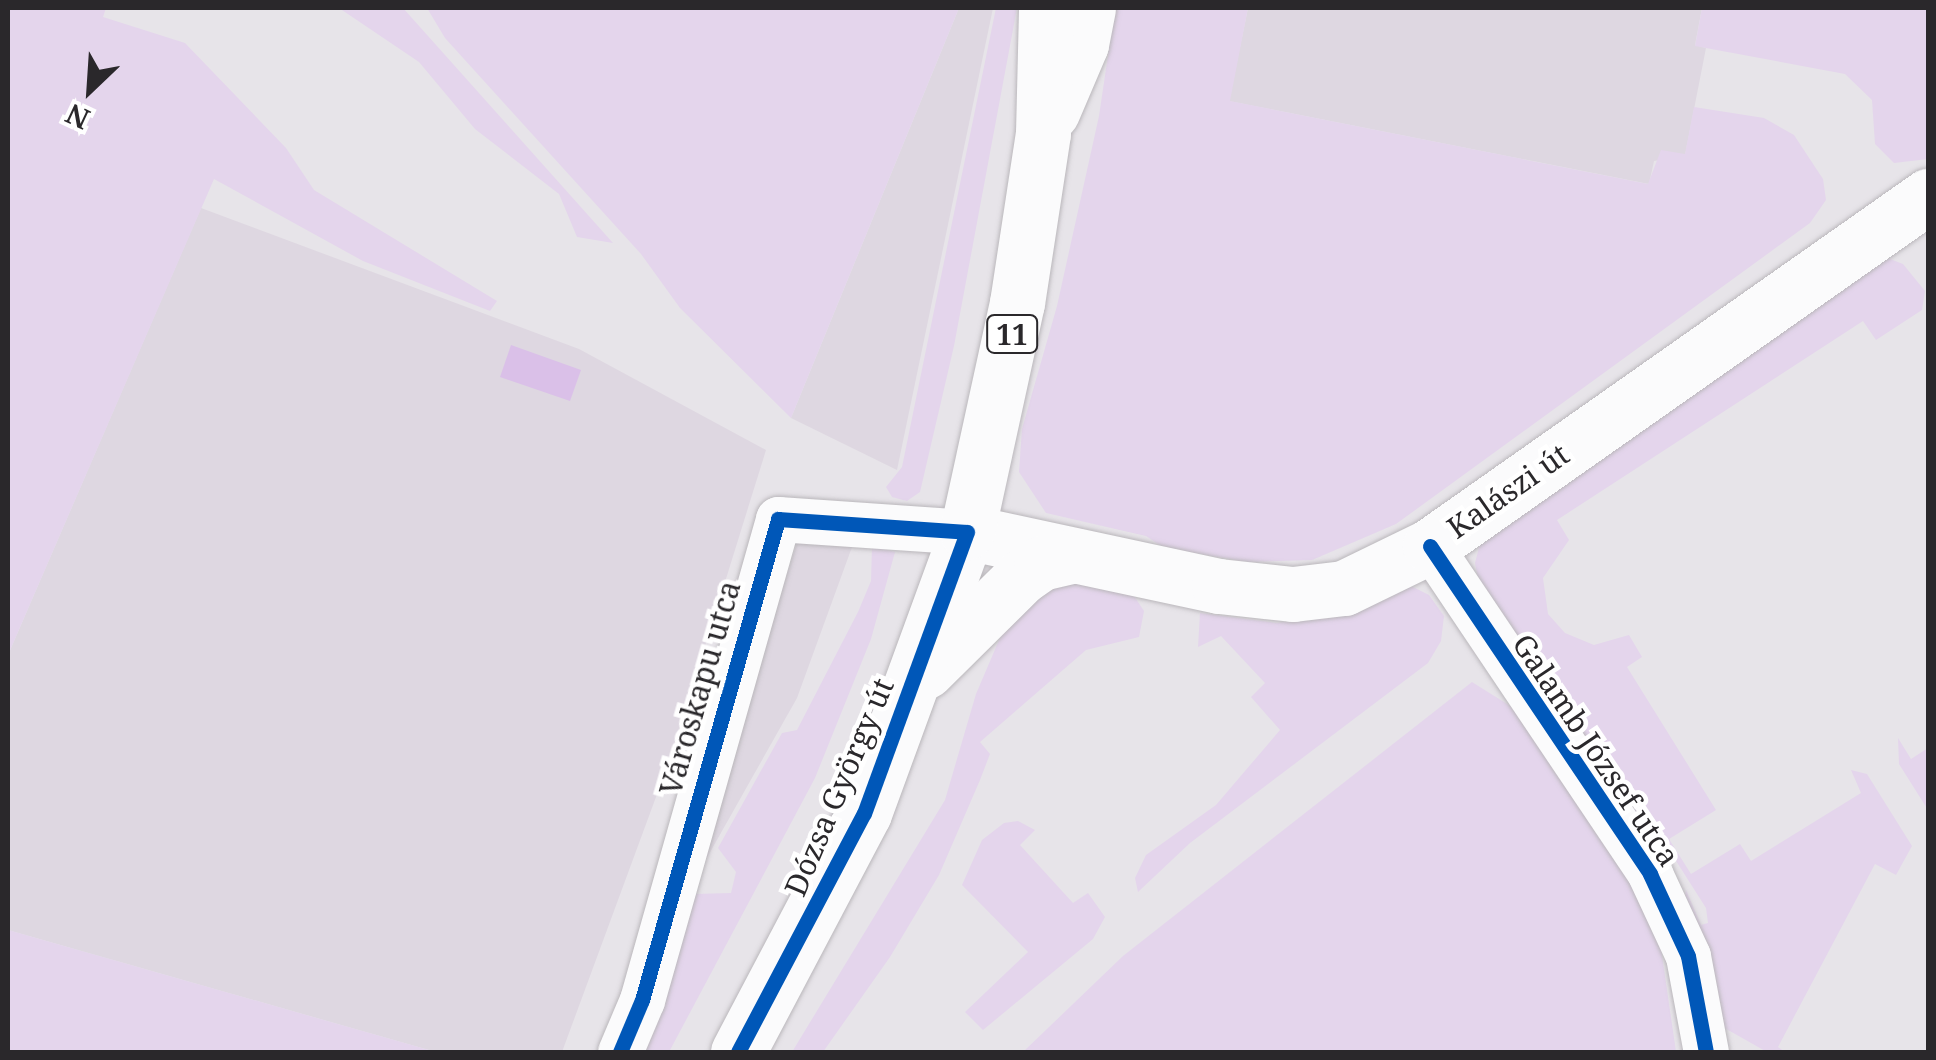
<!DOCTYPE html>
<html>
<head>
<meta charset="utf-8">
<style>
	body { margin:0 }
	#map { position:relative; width:1936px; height:1060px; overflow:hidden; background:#e7e4e9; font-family:"Noto Serif",serif }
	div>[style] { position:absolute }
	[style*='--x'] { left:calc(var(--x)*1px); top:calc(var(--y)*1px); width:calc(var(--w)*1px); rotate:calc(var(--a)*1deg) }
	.built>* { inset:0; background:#ded7e1 }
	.green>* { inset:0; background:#e4d5ec }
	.water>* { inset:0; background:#dac0e8 }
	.roads { filter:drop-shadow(0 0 2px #bab7bb) drop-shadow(0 0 2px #bab7bb) }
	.minor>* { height:45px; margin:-22.5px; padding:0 22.5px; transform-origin:22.5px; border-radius:22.5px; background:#fbfbfc }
	.major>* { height:55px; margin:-27.5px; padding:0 27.5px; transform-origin:27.5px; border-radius:27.5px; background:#fbfbfc }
	.cycleway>* { height:15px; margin:-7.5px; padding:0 7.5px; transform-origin:7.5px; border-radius:7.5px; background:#0057b8 }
	span { translate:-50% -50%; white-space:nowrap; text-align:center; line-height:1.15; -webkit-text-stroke:9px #fff; paint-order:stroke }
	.shield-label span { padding:2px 8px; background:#fff; border:2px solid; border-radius:8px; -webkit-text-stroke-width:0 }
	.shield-label { font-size:28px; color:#2a282b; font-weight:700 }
	.street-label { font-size:30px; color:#2a282b }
	.frame { position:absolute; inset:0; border:10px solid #2a282b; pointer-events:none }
	.north { position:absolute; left:40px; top:40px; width:100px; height:100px; -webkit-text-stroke:8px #fff; paint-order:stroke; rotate:205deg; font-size:28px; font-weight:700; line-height:40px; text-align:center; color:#2a282b }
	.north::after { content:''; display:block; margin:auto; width:35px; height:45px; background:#2a282b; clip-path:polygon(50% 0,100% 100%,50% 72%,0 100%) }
</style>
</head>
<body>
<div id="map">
	<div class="built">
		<i style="clip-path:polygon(959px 8px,993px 8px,897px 470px,791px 418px)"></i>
		<i style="clip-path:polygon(1248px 8px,1702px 8px,1695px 45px,1706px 48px,1685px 155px,1654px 161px,1649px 184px,1229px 101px)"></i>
		<i style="clip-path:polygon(201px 208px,579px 349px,766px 450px,670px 759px,562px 1052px,436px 1052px,8px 930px,8px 655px)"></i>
		<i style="clip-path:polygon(797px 543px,852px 547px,797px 698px,682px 902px)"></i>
	</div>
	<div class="green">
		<i style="clip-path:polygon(8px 8px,106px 8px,103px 17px,185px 43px,286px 148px,314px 190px,497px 301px,490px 311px,363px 261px,214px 179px,8px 655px)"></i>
		<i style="clip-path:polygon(339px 8px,403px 8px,613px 243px,577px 237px,559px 194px,475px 129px,419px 62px)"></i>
		<i style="clip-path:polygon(427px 8px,959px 8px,791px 418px,680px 308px,641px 254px,445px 38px)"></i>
		<i style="clip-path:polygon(996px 8px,1017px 8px,954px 346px,920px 492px,907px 501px,892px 497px,886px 487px,902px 467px)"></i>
		<i style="clip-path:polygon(1115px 8px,1248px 8px,1230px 101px,1648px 184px,1661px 150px,1685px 154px,1694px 107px,1764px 118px,1794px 135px,1823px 179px,1826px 200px,1810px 223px,1396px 524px,1312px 560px,1248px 562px,1164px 548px,1146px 536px,1046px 513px,1019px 472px,1022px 429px,1057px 306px,1099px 116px)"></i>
		<i style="clip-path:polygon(1702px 8px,1928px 8px,1928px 159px,1894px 163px,1875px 144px,1872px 100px,1845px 74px,1695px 46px)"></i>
		<i style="clip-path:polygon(1890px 259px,1903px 264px,1925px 291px,1922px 310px,1876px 340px,1863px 321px,1557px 520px,1569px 540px,1543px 578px,1548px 614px,1565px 633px,1594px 645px,1629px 635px,1642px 657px,1627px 667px,1716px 810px,1669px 839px,1691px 874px,1740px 844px,1751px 861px,1861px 793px,1851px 770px,1867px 774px,1912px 846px,1896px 875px,1875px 864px,1778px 1047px,1785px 1052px,1767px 1052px,1721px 1026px,1683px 908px,1686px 890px,1701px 925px,1708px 923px,1706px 908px,1664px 842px,1636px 831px,1479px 584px,1475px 563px,1481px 540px,1876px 260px)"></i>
		<i style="clip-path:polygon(872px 546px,895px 552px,871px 639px,815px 778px,669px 1052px,634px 1052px,694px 894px,731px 893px,736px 872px,718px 848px,782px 733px,797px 730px,858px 612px,871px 581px)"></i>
		<i style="clip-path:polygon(1065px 580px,1132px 593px,1144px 611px,1139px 637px,1086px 650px,980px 742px,990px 754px,980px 780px,939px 875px,890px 957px,823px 1052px,792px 1052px,945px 800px,976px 694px,1014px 605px)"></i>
		<i style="clip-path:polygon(1413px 587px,1429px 595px,1444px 616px,1441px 641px,1428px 663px,1190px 843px,1138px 892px,1135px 878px,1146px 855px,1216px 805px,1280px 730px,1251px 697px,1265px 683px,1221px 636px,1198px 647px,1200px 613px,1277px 623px,1329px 616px,1388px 588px)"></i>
		<i style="clip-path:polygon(1472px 682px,1515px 709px,1657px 921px,1676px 1052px,1023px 1052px,1123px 956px)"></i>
		<i style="clip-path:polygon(1898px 738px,1911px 759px,1928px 748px,1928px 810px,1899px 764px)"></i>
		<i style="clip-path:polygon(1018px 821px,1035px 830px,1020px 845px,1073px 903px,1088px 893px,1105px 917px,1093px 939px,983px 1030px,965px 1012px,1028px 952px,962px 885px,982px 840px,1004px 823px)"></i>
		<i style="clip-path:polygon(8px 930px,436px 1052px,8px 1052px)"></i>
	</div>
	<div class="water">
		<i style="clip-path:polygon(511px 345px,581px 370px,570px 401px,500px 377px)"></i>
	</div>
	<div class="roads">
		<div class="minor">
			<i style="--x:1430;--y:546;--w:395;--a:56.1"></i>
			<i style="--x:1650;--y:874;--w:90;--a:65.1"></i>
			<i style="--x:1688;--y:956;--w:98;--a:79.4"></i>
			<i style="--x:620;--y:1052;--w:56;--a:-67.1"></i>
			<i style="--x:642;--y:1000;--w:500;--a:-74.2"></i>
			<i style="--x:778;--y:519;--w:189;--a:3.9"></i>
		</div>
		<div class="major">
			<i style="--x:1052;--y:112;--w:74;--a:-66.9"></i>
			<i style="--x:1081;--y:44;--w:37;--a:-79"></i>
			<i style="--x:967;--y:532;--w:258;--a:12.1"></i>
			<i style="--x:1219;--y:586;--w:74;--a:6.2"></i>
			<i style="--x:1293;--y:594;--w:51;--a:-6.7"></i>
			<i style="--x:1344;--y:588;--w:96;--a:-26"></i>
			<i style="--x:1430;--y:546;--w:609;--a:-35.1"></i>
			<i style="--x:926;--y:671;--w:134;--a:-44.7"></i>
			<i style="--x:1021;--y:577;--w:24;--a:-35"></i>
			<i style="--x:1041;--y:563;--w:32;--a:-13"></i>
			<i style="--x:738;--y:1052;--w:270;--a:-62.2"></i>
			<i style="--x:864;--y:813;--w:299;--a:-69.9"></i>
			<i style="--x:967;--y:532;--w:234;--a:-77.7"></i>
			<i style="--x:1017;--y:303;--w:172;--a:-81.3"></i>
			<i style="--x:1043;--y:133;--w:125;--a:-88.6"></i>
		</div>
	</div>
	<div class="cycleway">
		<i style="--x:1430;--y:546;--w:395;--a:56.1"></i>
		<i style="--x:1650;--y:874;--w:90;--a:65.1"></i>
		<i style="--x:1688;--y:956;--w:98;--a:79.4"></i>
		<i style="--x:620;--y:1052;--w:56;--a:-67.1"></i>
		<i style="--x:642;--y:1000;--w:500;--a:-74.2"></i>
		<i style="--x:778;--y:519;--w:189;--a:3.9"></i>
		<i style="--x:967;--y:532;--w:299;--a:110.1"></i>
		<i style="--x:864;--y:813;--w:270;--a:117.8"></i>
	</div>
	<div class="shield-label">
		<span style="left:1012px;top:334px">11</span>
	</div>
	<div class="street-label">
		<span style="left:1508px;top:491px;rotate:-35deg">Kalászi út</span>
		<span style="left:700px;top:688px;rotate:-74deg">Városkapu utca</span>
		<span style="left:1596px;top:750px;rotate:56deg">Galamb József utca</span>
		<span style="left:839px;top:787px;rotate:-67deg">Dózsa György út</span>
	</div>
	<div class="frame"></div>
	<div class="north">N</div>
</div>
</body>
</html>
